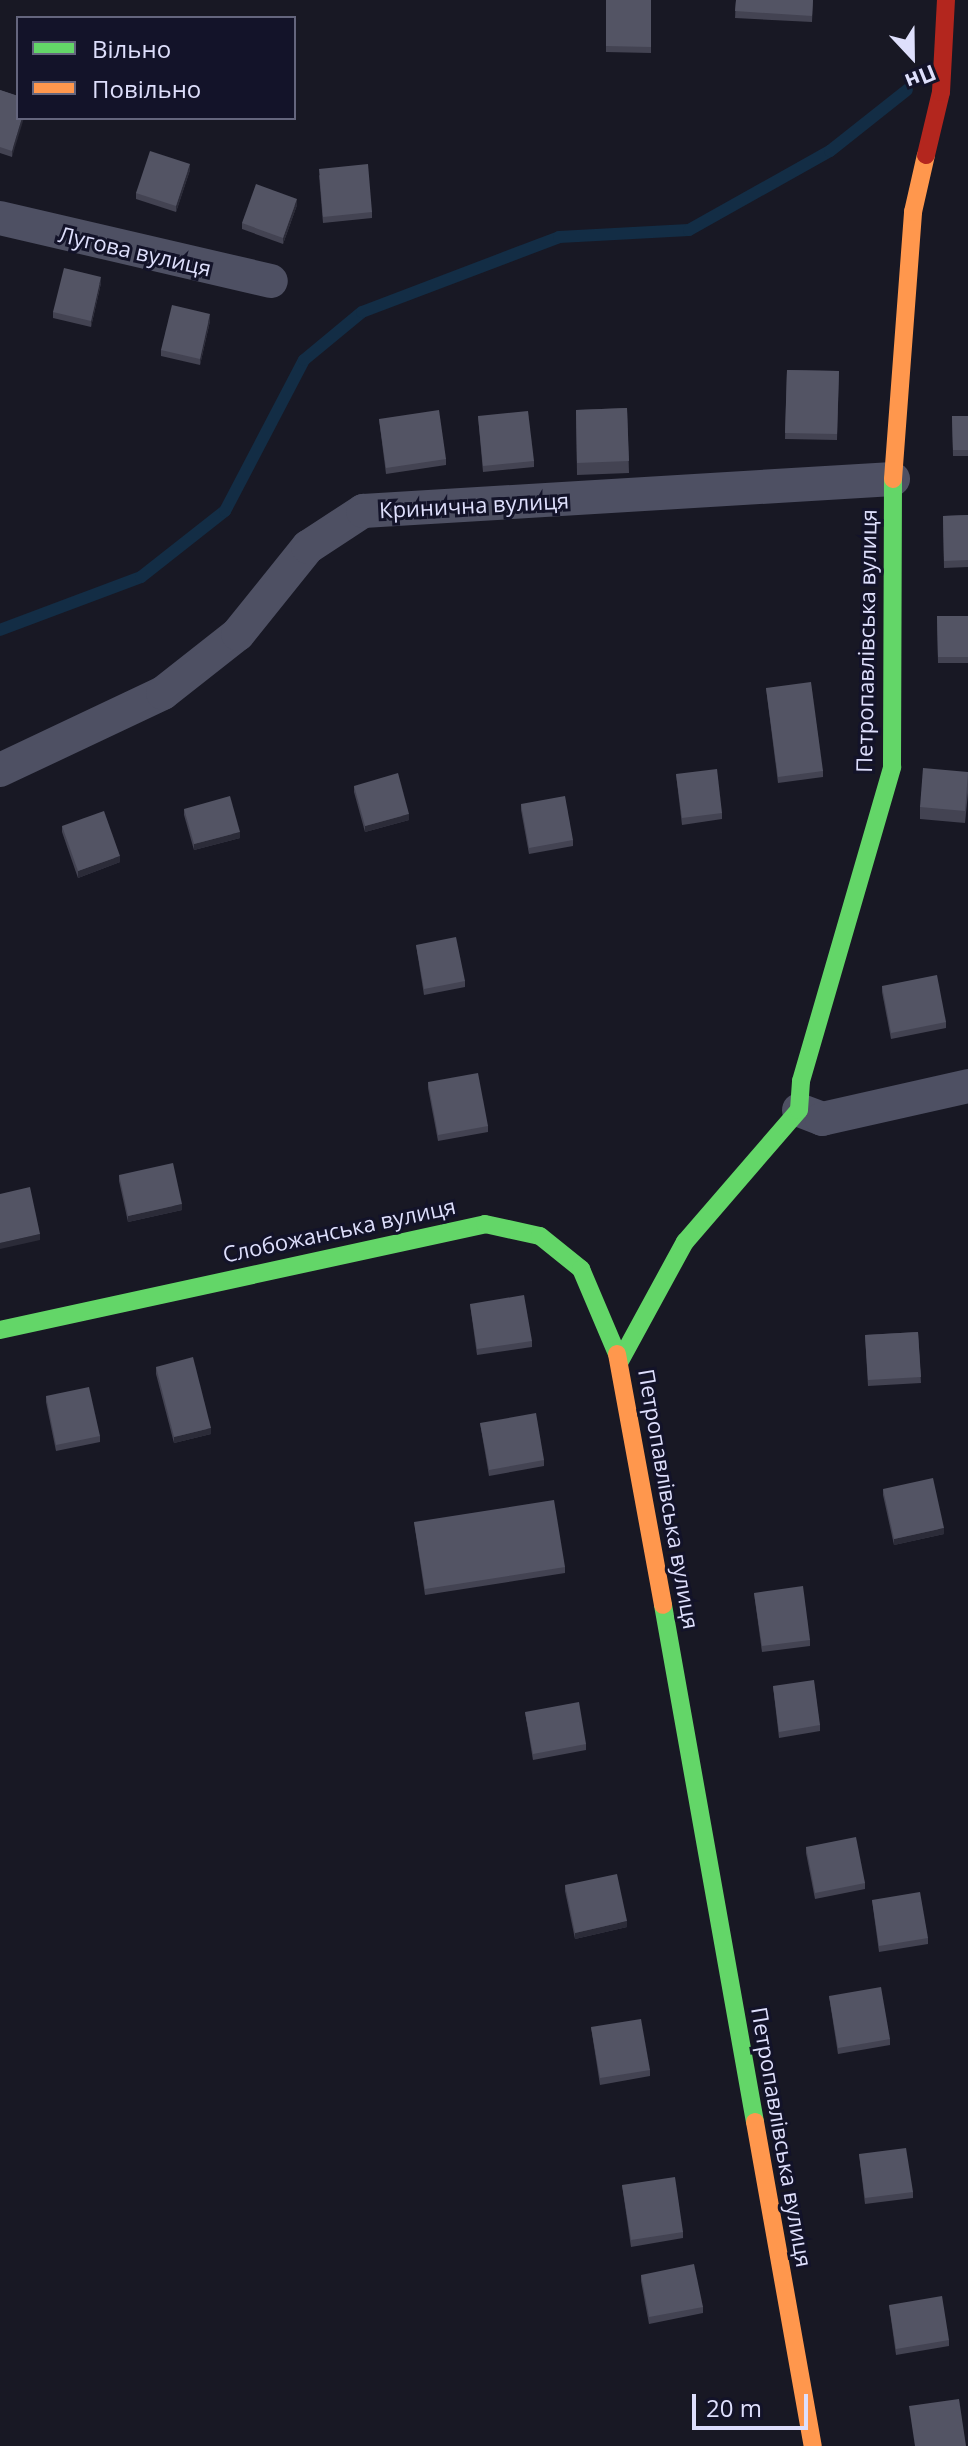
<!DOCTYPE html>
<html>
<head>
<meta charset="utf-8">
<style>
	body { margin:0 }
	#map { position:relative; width:968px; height:2446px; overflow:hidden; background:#181824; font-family:"Open Sans",sans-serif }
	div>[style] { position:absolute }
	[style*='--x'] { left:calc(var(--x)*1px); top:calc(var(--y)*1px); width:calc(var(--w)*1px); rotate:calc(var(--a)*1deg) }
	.stream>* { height:12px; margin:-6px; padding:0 6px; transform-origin:6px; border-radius:6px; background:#132d45 }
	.street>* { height:34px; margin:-17px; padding:0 17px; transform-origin:17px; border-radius:17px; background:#4e5063 }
	.fast>* { height:18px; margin:-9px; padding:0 9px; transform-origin:9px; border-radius:9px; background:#63d668 }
	.slow>* { height:18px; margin:-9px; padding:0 9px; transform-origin:9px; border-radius:9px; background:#ff974d }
	.jam>* { height:18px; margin:-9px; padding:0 9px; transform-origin:9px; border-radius:9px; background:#b3261e }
	.wall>* { inset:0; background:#434352 }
	.shaded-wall>* { inset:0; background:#2b2b38 }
	.building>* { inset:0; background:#535464 }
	span { translate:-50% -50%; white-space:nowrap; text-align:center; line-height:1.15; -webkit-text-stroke:6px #131329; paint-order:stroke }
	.street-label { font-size:22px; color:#dedffc }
	.legend { position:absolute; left:16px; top:16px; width:280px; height:104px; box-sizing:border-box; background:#131329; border:2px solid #64657d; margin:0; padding:10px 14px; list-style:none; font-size:24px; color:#dedffc }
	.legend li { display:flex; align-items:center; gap:16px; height:40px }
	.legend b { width:40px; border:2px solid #64657d }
	.north { position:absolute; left:872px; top:16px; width:80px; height:80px; -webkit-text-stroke:6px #131329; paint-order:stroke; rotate:158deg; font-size:22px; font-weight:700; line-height:32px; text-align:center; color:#dedffc }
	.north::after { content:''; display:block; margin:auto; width:28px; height:36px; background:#dedffc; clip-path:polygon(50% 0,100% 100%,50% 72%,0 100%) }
	.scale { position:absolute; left:692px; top:2394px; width:116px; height:36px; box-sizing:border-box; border:4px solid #dedffc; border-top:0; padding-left:10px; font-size:24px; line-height:28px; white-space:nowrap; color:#dedffc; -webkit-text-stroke:6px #131329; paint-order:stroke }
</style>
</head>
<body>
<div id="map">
	<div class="stream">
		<i style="--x:0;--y:630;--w:151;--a:-20.6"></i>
		<i style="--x:141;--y:577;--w:107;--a:-38.2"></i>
		<i style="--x:225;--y:511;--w:170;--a:-62.4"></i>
		<i style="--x:304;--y:360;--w:75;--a:-39.6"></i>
		<i style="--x:362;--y:312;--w:211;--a:-20.8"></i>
		<i style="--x:559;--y:237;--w:130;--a:-3.1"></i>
		<i style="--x:689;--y:230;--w:162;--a:-29.3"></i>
		<i style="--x:830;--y:151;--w:98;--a:-38.4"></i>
	</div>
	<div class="street">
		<i style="--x:0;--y:218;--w:278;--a:13.1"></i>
		<i style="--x:0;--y:770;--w:180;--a:-25.3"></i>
		<i style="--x:163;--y:693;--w:95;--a:-38.2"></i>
		<i style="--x:238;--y:634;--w:112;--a:-51.2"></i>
		<i style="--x:308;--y:547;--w:66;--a:-33.2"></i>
		<i style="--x:363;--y:511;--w:531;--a:-3.46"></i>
		<i style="--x:799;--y:1110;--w:25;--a:21"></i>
		<i style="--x:822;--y:1119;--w:150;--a:-12.7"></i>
	</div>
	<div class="fast">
		<i style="--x:0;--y:1330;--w:496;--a:-12.3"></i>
		<i style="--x:485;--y:1224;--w:56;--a:12.3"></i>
		<i style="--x:540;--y:1236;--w:53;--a:38.8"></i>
		<i style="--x:581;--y:1269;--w:92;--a:67"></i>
		<i style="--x:620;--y:1361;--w:136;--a:-61.4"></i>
		<i style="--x:685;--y:1242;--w:174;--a:-49.2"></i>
		<i style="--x:799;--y:1110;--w:29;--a:-86"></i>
		<i style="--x:801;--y:1081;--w:327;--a:-73.8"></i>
		<i style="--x:892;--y:767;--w:288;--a:-89.8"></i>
		<i style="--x:663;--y:1605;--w:525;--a:79.91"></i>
	</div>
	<div class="slow">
		<i style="--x:893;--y:479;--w:268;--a:-85.7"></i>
		<i style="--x:913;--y:212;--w:58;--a:-77.2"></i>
		<i style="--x:617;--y:1354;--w:255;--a:79.6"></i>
		<i style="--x:755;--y:2122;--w:329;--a:79.9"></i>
	</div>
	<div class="jam">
		<i style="--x:926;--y:155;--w:65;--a:-76.6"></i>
		<i style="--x:941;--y:92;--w:92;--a:-86.9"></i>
	</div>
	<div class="wall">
		<i style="clip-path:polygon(606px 0,651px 0,651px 53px,606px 52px)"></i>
		<i style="clip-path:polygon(736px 0,813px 0,812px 22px,735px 18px)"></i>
		<i style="clip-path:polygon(0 90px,18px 96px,12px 157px,0 153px)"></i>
		<i style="clip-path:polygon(190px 170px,176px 212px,136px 199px,136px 193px)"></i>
		<i style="clip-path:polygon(319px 175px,372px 212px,372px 218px,323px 223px)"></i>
		<i style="clip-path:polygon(297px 205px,283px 244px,242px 229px,242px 223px)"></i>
		<i style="clip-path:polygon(101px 283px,91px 327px,53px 318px,53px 312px)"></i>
		<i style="clip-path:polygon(210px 321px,200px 365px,161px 356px,161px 350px)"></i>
		<i style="clip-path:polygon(787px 370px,839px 371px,837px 440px,785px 439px)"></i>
		<i style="clip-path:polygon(627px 408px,629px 473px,577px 475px,576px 410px)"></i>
		<i style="clip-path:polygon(478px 416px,534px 461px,534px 467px,483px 472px)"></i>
		<i style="clip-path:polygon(952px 416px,968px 416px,968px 456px,953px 456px)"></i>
		<i style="clip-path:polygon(379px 419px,446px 459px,446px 465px,386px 474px)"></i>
		<i style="clip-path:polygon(968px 515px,968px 567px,944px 568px,943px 516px)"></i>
		<i style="clip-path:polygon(937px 616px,968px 616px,968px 663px,938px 663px)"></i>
		<i style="clip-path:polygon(766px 688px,823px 771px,823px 777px,778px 783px)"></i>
		<i style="clip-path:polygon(968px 772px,968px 793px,965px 823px,920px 819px,920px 807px)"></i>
		<i style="clip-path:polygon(676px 774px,722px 813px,722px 819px,682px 825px)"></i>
		<i style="clip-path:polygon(354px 786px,409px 820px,365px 832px,354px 792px)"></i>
		<i style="clip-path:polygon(521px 804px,573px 840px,573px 846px,529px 854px,521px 810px)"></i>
		<i style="clip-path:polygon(184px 809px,240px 838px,194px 850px,184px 815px)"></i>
		<i style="clip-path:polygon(62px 826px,120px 862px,78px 878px,62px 832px)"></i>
		<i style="clip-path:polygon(416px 945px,465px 981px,465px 987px,424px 995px)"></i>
		<i style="clip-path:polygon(882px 986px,946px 1022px,946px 1028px,891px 1039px,882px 992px)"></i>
		<i style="clip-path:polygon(428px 1082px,488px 1126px,488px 1132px,438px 1141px,428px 1088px)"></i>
		<i style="clip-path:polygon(119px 1175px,182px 1210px,128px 1222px,119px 1181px)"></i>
		<i style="clip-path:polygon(470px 1304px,532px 1341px,532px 1347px,477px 1355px)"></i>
		<i style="clip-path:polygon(918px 1332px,921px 1383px,868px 1386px,865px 1335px)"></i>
		<i style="clip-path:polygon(156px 1367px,211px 1434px,174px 1443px,156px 1374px)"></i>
		<i style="clip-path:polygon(46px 1396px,100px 1436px,100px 1442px,56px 1451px,46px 1402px)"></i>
		<i style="clip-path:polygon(480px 1423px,544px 1460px,544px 1466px,489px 1476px)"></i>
		<i style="clip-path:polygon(883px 1489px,944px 1534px,894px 1545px,883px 1495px)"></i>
		<i style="clip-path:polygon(414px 1522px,565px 1567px,565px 1573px,425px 1595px)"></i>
		<i style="clip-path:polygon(754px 1593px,810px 1640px,810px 1646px,762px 1652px)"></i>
		<i style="clip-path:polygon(773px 1686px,820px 1725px,820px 1731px,779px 1738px)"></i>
		<i style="clip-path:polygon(525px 1712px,586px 1744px,586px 1750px,533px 1760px)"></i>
		<i style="clip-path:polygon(806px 1847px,865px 1883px,865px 1889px,815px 1899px,806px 1853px)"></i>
		<i style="clip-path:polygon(565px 1885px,627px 1927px,575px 1939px,565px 1891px)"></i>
		<i style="clip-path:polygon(872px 1900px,928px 1938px,928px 1944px,879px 1952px)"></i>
		<i style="clip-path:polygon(829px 1996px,890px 2039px,890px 2045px,838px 2054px)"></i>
		<i style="clip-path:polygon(591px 2027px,650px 2070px,650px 2076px,600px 2085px)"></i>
		<i style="clip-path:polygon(859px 2154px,913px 2192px,913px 2198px,865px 2204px)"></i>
		<i style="clip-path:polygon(622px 2185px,683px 2232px,683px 2238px,631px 2247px)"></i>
		<i style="clip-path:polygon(641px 2275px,703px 2307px,703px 2313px,649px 2324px,641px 2281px)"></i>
		<i style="clip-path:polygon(889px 2305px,949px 2340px,949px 2346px,896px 2355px)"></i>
	</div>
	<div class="shaded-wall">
		<i style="clip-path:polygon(22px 118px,24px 118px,12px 157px,12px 151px)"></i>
		<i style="clip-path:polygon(190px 164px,190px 170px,176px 212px,176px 206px)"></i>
		<i style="clip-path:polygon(297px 199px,297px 205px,283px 244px,283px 238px)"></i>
		<i style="clip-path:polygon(101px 277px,101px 283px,91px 327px,91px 321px)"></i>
		<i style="clip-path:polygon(210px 314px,210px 321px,200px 365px,200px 359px)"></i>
		<i style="clip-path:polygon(409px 814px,409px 820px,365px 832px,365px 826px)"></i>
		<i style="clip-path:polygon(240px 832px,240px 838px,194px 850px,194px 844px)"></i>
		<i style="clip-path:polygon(120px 856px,120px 862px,78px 878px,78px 871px)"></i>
		<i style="clip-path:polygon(182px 1204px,182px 1210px,128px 1222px,128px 1216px)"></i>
		<i style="clip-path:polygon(40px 1234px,40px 1240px,0 1249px,0 1243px)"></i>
		<i style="clip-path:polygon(211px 1428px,211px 1434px,174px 1443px,174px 1437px)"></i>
		<i style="clip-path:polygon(944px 1528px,944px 1534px,894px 1545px,894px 1539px)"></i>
		<i style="clip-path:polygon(627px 1921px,627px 1927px,575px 1939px,575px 1933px)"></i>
	</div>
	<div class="building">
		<i style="clip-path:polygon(606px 0,651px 0,651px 47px,606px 46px)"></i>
		<i style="clip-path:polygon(736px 0,813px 0,812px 16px,735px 11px)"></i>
		<i style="clip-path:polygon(0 90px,18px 96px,18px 118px,22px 118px,12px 151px,0 147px)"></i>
		<i style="clip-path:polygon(150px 151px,190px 164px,176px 206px,136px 193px)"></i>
		<i style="clip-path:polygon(368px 164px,372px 212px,323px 217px,319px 169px)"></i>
		<i style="clip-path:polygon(256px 184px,297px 199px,283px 238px,242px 223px)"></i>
		<i style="clip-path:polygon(64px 268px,101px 277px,91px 321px,53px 312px)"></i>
		<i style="clip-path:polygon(172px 305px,210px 314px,200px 359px,161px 350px)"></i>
		<i style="clip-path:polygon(787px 370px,839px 371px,837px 434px,785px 433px)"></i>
		<i style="clip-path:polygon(627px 408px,629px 461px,577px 463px,576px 410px)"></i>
		<i style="clip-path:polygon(439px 410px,446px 459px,386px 468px,379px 419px)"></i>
		<i style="clip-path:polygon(528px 411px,534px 461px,483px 466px,478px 416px)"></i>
		<i style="clip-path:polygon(952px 416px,968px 416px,968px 450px,953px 450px)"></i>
		<i style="clip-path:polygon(968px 515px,968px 560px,944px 561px,943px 516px)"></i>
		<i style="clip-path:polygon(937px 616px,968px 616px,968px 657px,938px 657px)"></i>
		<i style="clip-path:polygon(811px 682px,823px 771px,778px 777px,766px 688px)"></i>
		<i style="clip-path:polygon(923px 768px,968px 772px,965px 811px,920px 807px)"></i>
		<i style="clip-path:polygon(717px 769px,722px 813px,682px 818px,676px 774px)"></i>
		<i style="clip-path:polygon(398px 773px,409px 814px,365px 826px,354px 786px)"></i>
		<i style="clip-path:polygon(230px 796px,240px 832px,194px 844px,184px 809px)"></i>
		<i style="clip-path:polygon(565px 796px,573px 840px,529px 848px,521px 804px)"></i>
		<i style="clip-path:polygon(104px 811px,120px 856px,78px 871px,62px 826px)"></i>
		<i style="clip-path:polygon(456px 937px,465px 981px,424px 989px,416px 945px)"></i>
		<i style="clip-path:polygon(937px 975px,946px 1022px,891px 1033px,882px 986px)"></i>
		<i style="clip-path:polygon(478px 1073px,488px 1126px,438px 1135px,428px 1082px)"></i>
		<i style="clip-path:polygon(173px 1163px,182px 1204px,128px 1216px,119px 1175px)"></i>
		<i style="clip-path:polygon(30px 1187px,40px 1234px,0 1243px,0 1194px)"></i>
		<i style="clip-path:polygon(524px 1295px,532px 1341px,477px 1349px,470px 1304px)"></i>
		<i style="clip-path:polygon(918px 1332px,921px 1377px,868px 1380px,865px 1335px)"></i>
		<i style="clip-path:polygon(193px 1357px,211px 1428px,174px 1437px,156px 1367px)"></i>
		<i style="clip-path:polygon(89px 1387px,100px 1436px,56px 1445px,46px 1396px)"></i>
		<i style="clip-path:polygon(536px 1413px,544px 1460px,489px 1470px,480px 1423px)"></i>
		<i style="clip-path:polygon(933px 1478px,944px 1528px,894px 1539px,883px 1489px)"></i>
		<i style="clip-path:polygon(554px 1500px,565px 1567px,425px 1589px,414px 1522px)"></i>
		<i style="clip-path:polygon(803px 1586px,810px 1640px,762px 1646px,754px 1593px)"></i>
		<i style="clip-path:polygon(814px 1680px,820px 1725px,779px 1732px,773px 1686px)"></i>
		<i style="clip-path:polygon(579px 1702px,586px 1744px,533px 1754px,525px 1712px)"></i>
		<i style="clip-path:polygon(856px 1837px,865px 1883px,815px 1893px,806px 1847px)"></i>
		<i style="clip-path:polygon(617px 1874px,627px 1921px,575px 1933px,565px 1885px)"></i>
		<i style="clip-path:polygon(920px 1892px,928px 1938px,879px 1946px,872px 1900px)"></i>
		<i style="clip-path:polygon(881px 1987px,890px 2039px,838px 2048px,829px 1996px)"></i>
		<i style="clip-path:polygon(641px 2019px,650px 2070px,600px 2078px,591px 2027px)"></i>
		<i style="clip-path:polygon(906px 2148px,913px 2192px,865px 2198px,859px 2154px)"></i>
		<i style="clip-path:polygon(675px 2177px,683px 2232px,631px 2240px,622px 2185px)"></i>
		<i style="clip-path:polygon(694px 2264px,703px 2307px,649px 2317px,641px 2275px)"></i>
		<i style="clip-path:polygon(942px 2296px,949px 2340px,896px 2349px,889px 2305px)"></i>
		<i style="clip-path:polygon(959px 2399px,966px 2446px,915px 2446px,909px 2406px)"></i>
	</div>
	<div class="street-label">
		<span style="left:135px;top:251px;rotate:13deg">Лугова вулиця</span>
		<span style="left:474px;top:505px;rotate:-3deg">Кринична вулиця</span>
		<span style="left:866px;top:641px;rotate:-89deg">Петропавлівська вулиця</span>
		<span style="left:339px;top:1230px;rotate:-12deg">Слобожанська вулиця</span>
		<span style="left:669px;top:1499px;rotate:80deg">Петропавлівська вулиця</span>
		<span style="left:782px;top:2137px;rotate:80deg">Петропавлівська вулиця</span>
	</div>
	<ul class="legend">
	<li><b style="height:10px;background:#63d668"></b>Вільно</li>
	<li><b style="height:10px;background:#ff974d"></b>Повільно</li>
	</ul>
	<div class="north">Пн</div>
	<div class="scale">20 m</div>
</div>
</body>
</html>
